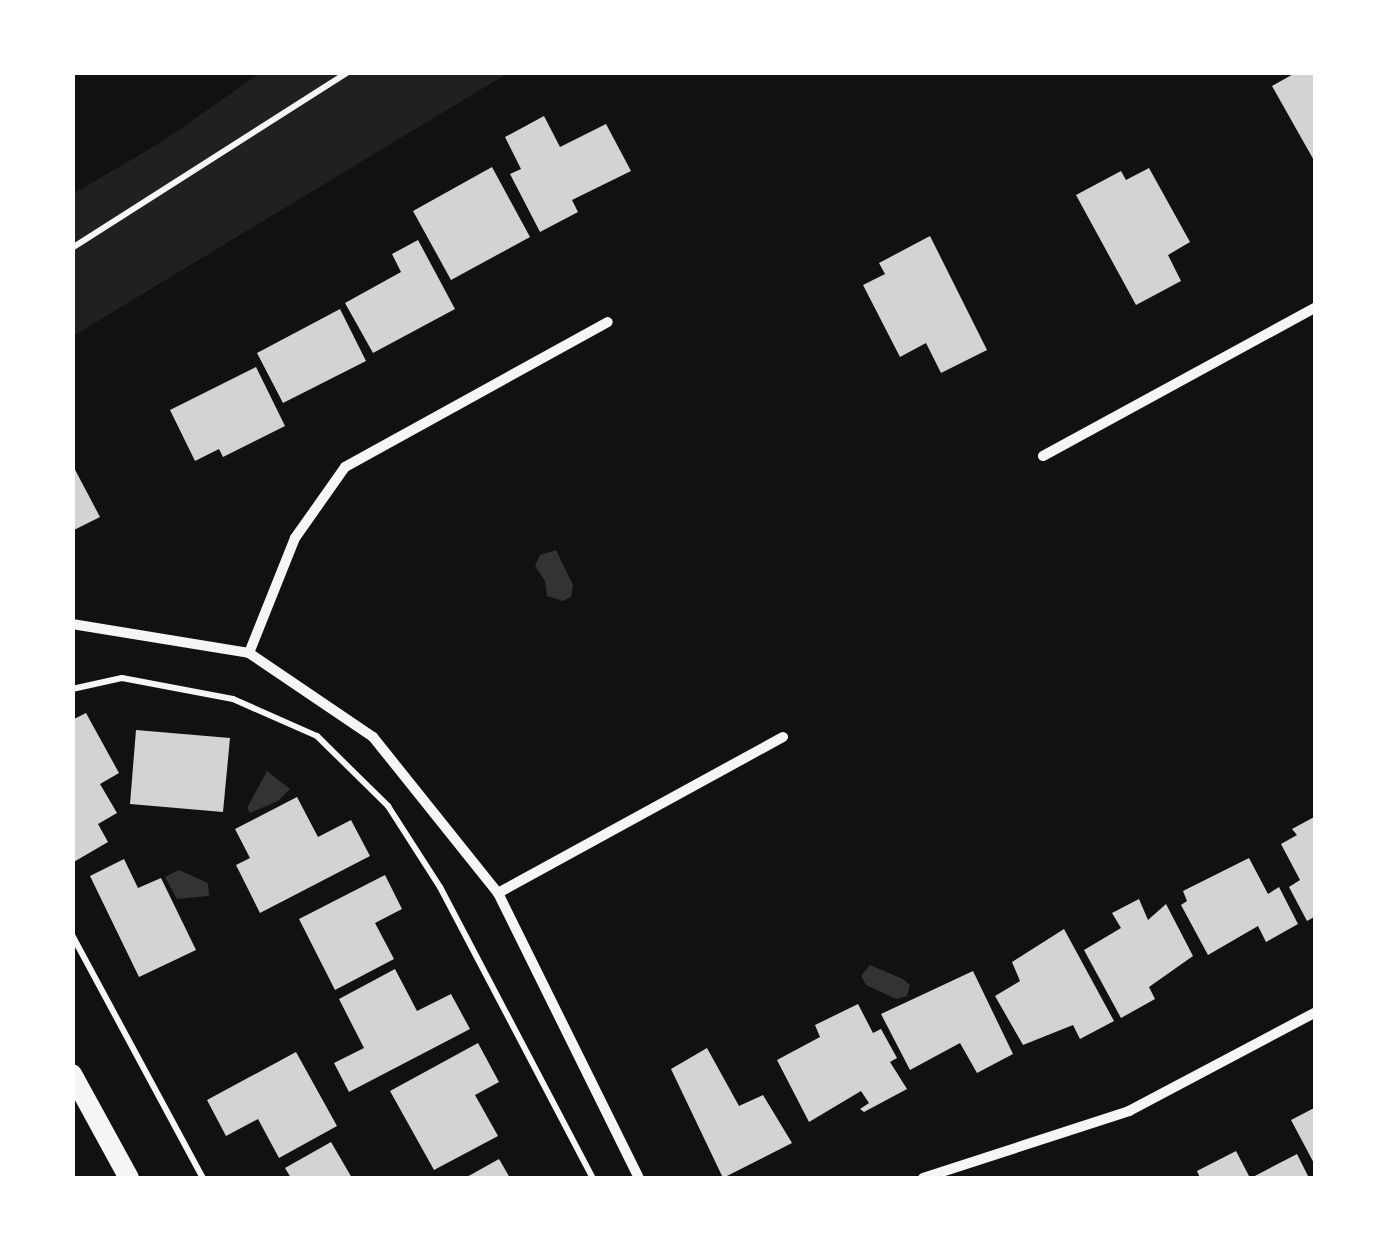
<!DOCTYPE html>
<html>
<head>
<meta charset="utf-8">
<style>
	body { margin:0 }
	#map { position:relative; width:1388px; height:1251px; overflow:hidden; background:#111; font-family:"Titillium Web",sans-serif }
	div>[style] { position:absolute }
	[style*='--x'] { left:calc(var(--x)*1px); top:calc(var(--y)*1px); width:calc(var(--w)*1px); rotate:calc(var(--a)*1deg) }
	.green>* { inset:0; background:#202020 }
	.water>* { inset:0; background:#333 }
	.building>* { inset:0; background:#d3d3d3 }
	.path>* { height:6px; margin:-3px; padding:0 3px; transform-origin:3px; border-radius:3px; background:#f5f5f5 }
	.minor>* { height:10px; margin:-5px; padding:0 5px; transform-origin:5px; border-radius:5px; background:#f5f5f5 }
	.secondary>* { height:20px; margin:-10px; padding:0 10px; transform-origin:10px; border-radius:10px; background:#f5f5f5 }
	span { translate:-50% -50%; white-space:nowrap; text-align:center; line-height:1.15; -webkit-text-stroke:9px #fff; paint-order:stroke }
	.frame { position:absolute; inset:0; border:75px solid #fff; pointer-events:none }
</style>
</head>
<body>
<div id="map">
	<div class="green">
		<i style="clip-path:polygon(260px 73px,508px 73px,73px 336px,73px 194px,163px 141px)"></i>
	</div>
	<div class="water">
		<i style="clip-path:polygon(556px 550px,573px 585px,571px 597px,563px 601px,547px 596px,545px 581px,535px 566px,540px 555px)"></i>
		<i style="clip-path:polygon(267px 771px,290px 789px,278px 801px,250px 813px,247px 808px)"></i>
		<i style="clip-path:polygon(179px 870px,208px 883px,209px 896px,177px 899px,165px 877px)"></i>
		<i style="clip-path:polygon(870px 965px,903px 979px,910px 985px,907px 996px,896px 999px,866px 985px,861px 976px)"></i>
	</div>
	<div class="building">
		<i style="clip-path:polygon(1297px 72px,1316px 72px,1316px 164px,1272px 86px)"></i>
		<i style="clip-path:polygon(544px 116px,560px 147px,606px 124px,631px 171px,572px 200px,578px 212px,540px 232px,510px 174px,521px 169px,505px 137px)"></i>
		<i style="clip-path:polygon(492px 167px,530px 237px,451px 280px,413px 211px)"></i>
		<i style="clip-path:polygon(1149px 168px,1190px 242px,1168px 255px,1181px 281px,1136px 305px,1076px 195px,1121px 171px,1126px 180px)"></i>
		<i style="clip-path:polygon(930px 236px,987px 350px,941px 373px,926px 343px,900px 357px,863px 285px,885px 274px,879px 263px)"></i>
		<i style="clip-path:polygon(418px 240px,455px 309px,373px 353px,345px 303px,401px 272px,392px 254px)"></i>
		<i style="clip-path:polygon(340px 309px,366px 361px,283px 403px,257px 353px)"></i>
		<i style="clip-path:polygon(256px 367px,285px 426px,223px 457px,219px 449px,195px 461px,170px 410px)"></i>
		<i style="clip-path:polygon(72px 464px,100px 517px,72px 531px)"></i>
		<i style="clip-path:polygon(86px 713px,119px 773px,100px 784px,117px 813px,98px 824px,108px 842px,72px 863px,72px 720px)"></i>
		<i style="clip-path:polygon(136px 730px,230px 738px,223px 812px,130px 804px)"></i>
		<i style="clip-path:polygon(297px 797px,318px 837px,351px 820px,370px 856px,260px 913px,236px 865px,250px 858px,235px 829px)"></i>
		<i style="clip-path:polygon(1316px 816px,1316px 916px,1307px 921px,1289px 887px,1300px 880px,1281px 844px,1297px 835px,1292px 829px)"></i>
		<i style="clip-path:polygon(1249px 858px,1268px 894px,1279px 887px,1298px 924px,1266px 942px,1258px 926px,1208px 955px,1181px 905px,1187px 901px,1183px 891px)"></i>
		<i style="clip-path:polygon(124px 859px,138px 888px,161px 878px,196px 950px,139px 977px,90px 876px)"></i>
		<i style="clip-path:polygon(385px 875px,402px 909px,375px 923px,394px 959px,335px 990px,299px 919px)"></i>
		<i style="clip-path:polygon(1139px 899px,1148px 920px,1166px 904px,1193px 956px,1149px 987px,1155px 999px,1121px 1018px,1084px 950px,1121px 928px,1112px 913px)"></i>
		<i style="clip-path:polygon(1064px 929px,1114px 1021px,1080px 1039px,1073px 1025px,1023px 1045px,995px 996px,1020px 981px,1012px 962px)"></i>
		<i style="clip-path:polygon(395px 969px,417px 1011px,451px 994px,470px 1029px,349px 1092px,334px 1063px,364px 1048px,339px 999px)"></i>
		<i style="clip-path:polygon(973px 971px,1013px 1054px,977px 1073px,960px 1043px,910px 1070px,881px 1014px)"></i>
		<i style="clip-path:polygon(858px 1004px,873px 1033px,881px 1029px,897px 1058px,890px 1062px,907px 1089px,864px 1112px,860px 1109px,869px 1103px,861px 1091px,809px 1122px,777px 1060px,820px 1037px,815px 1025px)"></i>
		<i style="clip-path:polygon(478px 1043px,499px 1082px,475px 1095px,498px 1136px,434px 1170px,390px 1091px)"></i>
		<i style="clip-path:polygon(707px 1048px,739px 1106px,763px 1095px,792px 1143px,723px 1178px,671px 1069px)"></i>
		<i style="clip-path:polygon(296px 1052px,337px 1126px,279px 1158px,258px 1119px,226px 1136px,207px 1100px)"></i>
		<i style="clip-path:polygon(1316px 1107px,1316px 1167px,1291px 1120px)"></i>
		<i style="clip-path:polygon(331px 1142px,352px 1178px,291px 1178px,285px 1168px)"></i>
		<i style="clip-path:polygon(1236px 1151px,1250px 1178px,1200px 1178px,1197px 1171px)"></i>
		<i style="clip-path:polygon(1297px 1154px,1309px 1178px,1251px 1178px)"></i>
		<i style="clip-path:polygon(499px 1159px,510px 1178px,465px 1178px)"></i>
	</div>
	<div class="path">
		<i style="--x:72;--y:248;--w:327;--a:-32.5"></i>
		<i style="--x:72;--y:689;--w:51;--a:-12.4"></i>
		<i style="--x:122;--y:678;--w:113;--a:10.7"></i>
		<i style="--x:233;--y:699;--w:92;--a:23.8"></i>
		<i style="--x:317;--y:736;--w:100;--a:44.6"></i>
		<i style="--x:388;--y:806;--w:96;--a:57.3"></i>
		<i style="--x:440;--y:887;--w:329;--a:62.3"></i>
		<i style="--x:72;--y:935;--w:276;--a:61.7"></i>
	</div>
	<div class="minor">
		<i style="--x:1043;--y:456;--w:311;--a:-28.6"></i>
		<i style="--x:72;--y:624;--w:179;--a:9.3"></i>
		<i style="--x:249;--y:653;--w:150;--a:34.1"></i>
		<i style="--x:373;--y:737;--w:200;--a:51.3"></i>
		<i style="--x:498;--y:893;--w:318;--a:63.7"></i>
		<i style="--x:249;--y:653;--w:124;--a:-68.2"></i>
		<i style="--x:295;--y:538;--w:87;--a:-54.8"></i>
		<i style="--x:345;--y:467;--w:300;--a:-28.9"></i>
		<i style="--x:498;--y:893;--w:325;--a:-28.7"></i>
		<i style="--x:923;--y:1178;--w:217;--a:-18"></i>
		<i style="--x:1129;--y:1111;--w:212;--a:-27.9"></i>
	</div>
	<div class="secondary">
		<i style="--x:72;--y:1074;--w:119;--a:61.3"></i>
	</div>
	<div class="frame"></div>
</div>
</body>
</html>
